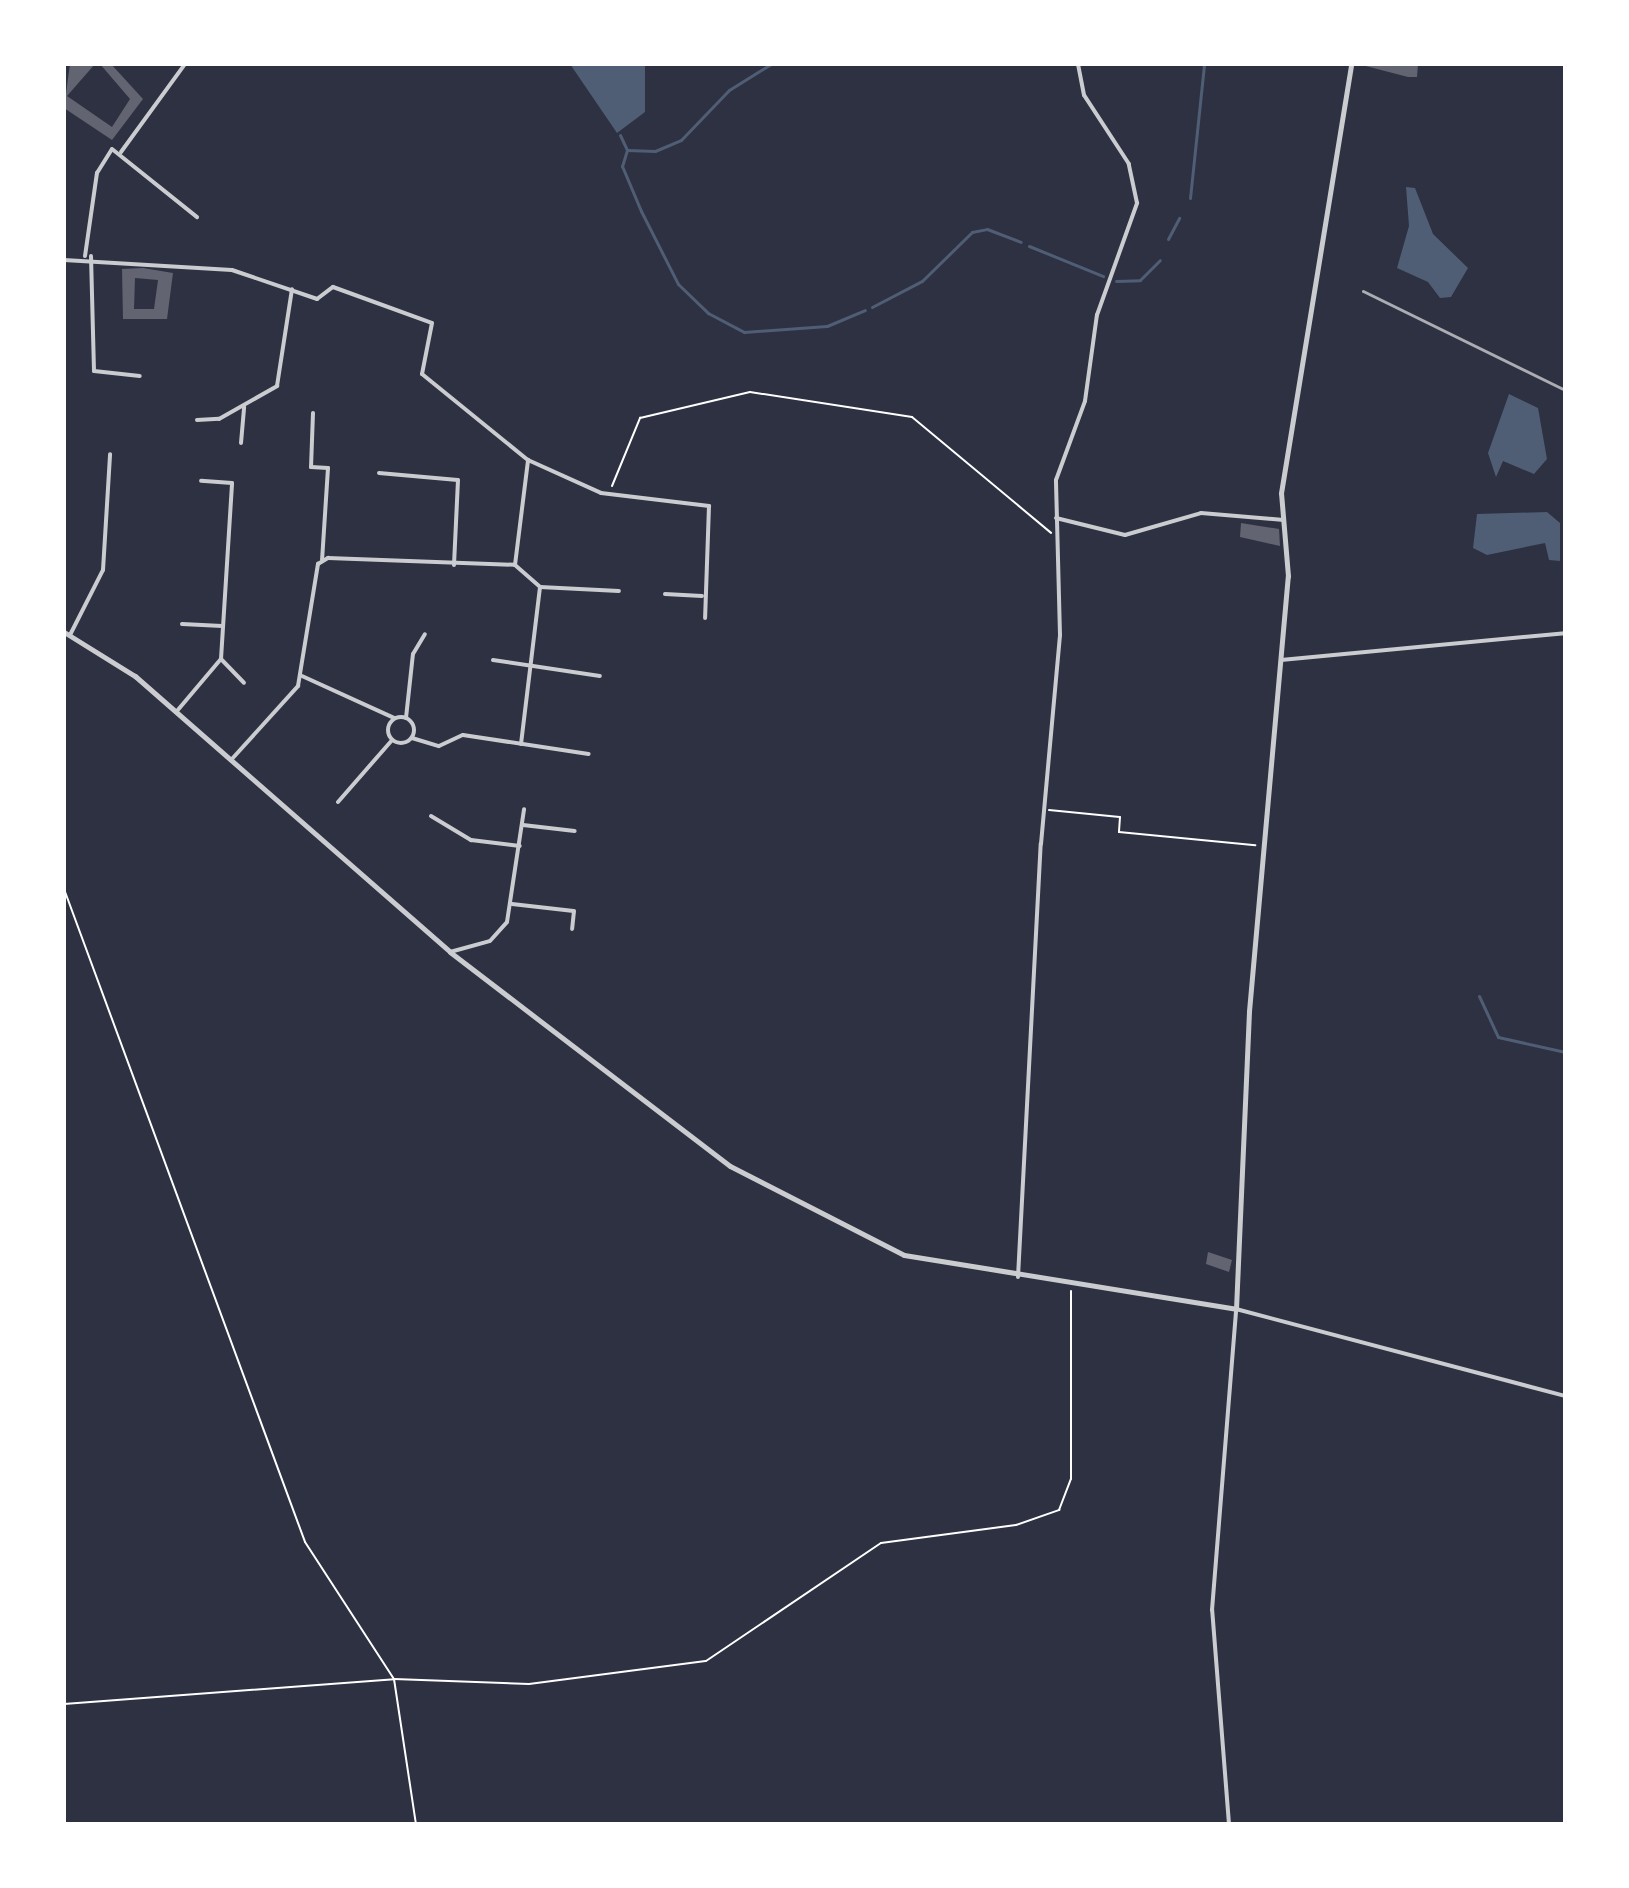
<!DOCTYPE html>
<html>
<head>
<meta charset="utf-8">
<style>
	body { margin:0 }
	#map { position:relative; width:1629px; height:1888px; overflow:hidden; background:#2d3142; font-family:Manrope,sans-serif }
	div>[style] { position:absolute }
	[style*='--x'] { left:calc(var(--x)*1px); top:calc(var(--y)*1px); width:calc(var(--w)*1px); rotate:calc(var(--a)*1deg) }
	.water>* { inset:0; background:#4f5d75 }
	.stream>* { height:3px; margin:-1.5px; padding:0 1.5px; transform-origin:1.5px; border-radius:1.5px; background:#4f5d75 }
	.building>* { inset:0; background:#626471 }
	.path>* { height:2px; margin:-1px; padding:0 1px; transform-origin:1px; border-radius:1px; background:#fff }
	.minor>* { height:4px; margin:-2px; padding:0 2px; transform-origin:2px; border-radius:2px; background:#caccd0 }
	.minor>.ring { margin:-2px; padding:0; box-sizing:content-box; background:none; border:4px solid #caccd0; border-radius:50% }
	.tertiary>* { height:5px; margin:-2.5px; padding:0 2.5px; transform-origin:2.5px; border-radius:2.5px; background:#caccd0 }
	.rail>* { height:3px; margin:-1.5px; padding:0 1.5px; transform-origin:1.5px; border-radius:1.5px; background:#abadb3 }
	span { translate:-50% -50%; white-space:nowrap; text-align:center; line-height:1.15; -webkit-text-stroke:8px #fff; paint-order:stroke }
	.frame { position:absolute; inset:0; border:66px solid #fff; pointer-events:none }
</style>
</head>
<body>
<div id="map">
	<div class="water">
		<i style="clip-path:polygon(570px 64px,645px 64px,645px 112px,617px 133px)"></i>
		<i style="clip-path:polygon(1406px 187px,1415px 188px,1433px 234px,1468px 268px,1451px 297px,1440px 298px,1428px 282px,1397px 268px,1409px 226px)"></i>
		<i style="clip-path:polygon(1509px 394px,1538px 408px,1547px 459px,1534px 474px,1503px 461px,1496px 477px,1488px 453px)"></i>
		<i style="clip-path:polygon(1547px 512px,1560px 523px,1560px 561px,1549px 560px,1545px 543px,1487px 555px,1473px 548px,1477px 514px)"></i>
	</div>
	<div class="stream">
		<i style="--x:620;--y:135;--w:17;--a:65"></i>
		<i style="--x:627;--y:150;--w:17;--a:107"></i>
		<i style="--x:622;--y:166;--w:49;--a:67.1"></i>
		<i style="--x:641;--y:211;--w:82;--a:63.1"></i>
		<i style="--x:678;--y:284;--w:42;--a:44"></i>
		<i style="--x:708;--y:313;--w:41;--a:27.8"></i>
		<i style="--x:744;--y:332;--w:83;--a:-4.1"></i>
		<i style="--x:827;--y:326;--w:41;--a:-22.8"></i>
		<i style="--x:627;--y:150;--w:28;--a:2"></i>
		<i style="--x:655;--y:151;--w:28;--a:-23"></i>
		<i style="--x:681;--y:140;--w:69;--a:-46.2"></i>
		<i style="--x:729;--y:90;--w:49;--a:-31.8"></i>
		<i style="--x:1190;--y:198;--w:135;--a:-84"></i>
		<i style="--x:1168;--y:239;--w:24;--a:-62"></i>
		<i style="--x:1029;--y:246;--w:80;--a:22.1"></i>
		<i style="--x:1116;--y:281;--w:24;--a:-2"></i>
		<i style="--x:1140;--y:280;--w:28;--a:-45"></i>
		<i style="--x:872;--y:307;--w:56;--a:-27.5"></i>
		<i style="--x:922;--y:281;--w:70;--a:-44.4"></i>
		<i style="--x:972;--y:232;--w:15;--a:-11"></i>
		<i style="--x:987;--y:229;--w:36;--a:21"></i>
		<i style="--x:1479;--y:996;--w:45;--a:65.1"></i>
		<i style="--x:1498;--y:1037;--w:69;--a:12.6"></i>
	</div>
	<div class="building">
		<i style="clip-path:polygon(70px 64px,95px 64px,67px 96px,112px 127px,130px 99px,100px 64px,111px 64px,143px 99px,112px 140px,64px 108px)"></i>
		<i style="clip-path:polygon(1358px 64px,1418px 64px,1417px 77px,1408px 77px)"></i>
		<i style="clip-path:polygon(evenodd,143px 268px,173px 273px,167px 319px,123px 319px,122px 269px,143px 268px,135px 278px,158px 280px,154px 309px,134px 309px,135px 278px)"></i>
		<i style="clip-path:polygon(1241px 523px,1279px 529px,1280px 546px,1240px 537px)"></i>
		<i style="clip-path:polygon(1208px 1252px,1232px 1260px,1229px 1272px,1206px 1264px)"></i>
	</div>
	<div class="path">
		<i style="--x:612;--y:486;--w:74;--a:-67.6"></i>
		<i style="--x:640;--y:418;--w:113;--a:-13.3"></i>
		<i style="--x:750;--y:392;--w:164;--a:8.8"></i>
		<i style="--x:912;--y:417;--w:181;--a:39.8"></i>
		<i style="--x:1049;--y:810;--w:71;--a:5.6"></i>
		<i style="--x:1120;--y:817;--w:15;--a:94"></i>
		<i style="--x:1119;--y:832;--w:137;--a:5.5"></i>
		<i style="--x:64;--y:889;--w:696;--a:69.74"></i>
		<i style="--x:305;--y:1542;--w:163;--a:57"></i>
		<i style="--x:394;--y:1679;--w:147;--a:81.4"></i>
		<i style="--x:64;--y:1704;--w:331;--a:-4.3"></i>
		<i style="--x:394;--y:1679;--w:135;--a:2.1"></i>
		<i style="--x:529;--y:1684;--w:178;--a:-7.4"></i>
		<i style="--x:706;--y:1661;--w:211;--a:-34"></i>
		<i style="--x:881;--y:1543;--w:136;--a:-7.6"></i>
		<i style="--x:1016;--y:1525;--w:46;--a:-19.2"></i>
		<i style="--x:1059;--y:1510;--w:33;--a:-69"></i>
		<i style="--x:1071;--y:1479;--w:188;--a:-90"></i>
	</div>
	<div class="minor">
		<i style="--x:121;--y:152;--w:109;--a:-54"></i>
		<i style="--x:85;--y:256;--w:84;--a:-81.8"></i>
		<i style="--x:97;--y:173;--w:28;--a:-58"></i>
		<i style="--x:112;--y:149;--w:109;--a:38.7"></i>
		<i style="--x:91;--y:256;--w:115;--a:88.5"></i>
		<i style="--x:94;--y:371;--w:46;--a:6.2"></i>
		<i style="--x:64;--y:260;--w:168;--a:3.4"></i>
		<i style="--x:232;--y:270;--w:90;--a:18.8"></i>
		<i style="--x:317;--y:299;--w:20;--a:-37"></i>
		<i style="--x:333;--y:287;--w:105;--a:20"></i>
		<i style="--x:432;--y:323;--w:52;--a:101.1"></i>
		<i style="--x:422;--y:374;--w:136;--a:39.1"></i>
		<i style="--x:528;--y:460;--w:80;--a:24.3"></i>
		<i style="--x:601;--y:493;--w:109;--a:6.9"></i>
		<i style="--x:709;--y:506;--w:112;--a:92"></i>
		<i style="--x:313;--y:413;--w:54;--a:92.1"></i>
		<i style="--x:311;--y:467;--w:17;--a:3"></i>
		<i style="--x:328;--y:468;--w:92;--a:93.7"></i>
		<i style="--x:197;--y:420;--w:22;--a:-3"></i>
		<i style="--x:219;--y:419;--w:67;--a:-29.6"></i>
		<i style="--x:277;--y:386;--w:98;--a:-81.2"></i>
		<i style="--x:241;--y:443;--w:36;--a:-85"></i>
		<i style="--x:379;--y:473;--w:79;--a:5.1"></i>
		<i style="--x:458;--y:480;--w:85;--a:92.7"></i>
		<i style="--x:1056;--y:518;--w:71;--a:13.8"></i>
		<i style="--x:1125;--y:535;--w:79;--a:-16.1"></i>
		<i style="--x:1201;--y:513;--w:83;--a:4.8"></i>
		<i style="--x:515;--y:565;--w:33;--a:41"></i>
		<i style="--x:540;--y:587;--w:79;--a:2.9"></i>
		<i style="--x:665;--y:594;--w:37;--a:3"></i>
		<i style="--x:182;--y:624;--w:40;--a:2.9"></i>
		<i style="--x:70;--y:635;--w:73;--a:-63.1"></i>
		<i style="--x:103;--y:570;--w:116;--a:-86.5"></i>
		<i style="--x:221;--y:659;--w:33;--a:46"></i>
		<i style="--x:493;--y:660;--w:108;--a:8.5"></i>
		<i style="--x:1281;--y:660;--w:285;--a:-5.4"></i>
		<i style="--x:302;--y:676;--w:101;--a:24.5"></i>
		<i style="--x:177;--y:711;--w:68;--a:-49.8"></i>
		<i style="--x:221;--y:659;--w:176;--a:-86.4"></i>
		<i style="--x:232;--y:483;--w:31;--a:-176"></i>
		<i class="ring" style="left:388px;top:717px;width:22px;height:22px"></i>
		<i style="--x:406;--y:718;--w:64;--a:-83.8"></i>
		<i style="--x:413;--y:654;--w:23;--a:-59"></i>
		<i style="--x:412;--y:738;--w:28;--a:17"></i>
		<i style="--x:439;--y:746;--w:26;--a:-25"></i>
		<i style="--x:463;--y:735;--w:127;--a:8.6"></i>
		<i style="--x:521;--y:744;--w:158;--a:-83.1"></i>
		<i style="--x:231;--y:760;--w:100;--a:-47.8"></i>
		<i style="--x:298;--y:686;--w:124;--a:-80.7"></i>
		<i style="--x:318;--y:564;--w:12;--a:-31"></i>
		<i style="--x:328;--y:558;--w:187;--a:2.1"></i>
		<i style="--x:515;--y:565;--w:106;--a:-82.9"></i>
		<i style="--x:338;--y:802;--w:82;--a:-48.9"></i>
		<i style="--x:431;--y:816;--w:47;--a:31"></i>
		<i style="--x:471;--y:840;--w:49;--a:7"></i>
		<i style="--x:523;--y:825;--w:52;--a:6.6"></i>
		<i style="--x:512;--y:904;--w:62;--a:6.4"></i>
		<i style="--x:574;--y:911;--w:18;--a:96"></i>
		<i style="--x:450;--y:952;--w:41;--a:-15.4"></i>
		<i style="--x:490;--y:941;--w:25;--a:-48"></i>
		<i style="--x:507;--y:922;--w:114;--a:-81.4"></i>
		<i style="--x:1018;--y:1277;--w:434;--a:-87"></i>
		<i style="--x:1041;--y:844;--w:210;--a:-84.8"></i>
		<i style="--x:1060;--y:635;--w:155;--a:-91.5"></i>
		<i style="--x:1056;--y:480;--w:84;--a:-69.8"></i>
		<i style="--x:1085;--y:401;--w:87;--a:-82.1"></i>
		<i style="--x:1097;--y:315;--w:119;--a:-70.3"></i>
		<i style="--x:1137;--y:203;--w:40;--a:-102"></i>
		<i style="--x:1129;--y:164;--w:82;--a:-123.1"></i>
		<i style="--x:1084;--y:95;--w:32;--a:-101"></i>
		<i style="--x:1229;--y:1824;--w:215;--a:-94.5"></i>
		<i style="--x:1212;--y:1610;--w:302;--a:-85.4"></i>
		<i style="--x:1236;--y:1309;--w:340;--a:14.8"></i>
	</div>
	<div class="tertiary">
		<i style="--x:64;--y:632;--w:84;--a:31.8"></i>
		<i style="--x:135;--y:676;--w:419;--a:41.2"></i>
		<i style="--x:450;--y:952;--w:352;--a:37.4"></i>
		<i style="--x:730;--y:1166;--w:195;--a:27.1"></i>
		<i style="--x:904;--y:1255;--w:336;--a:9.2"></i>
		<i style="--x:1236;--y:1309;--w:298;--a:-87.5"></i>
		<i style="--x:1249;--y:1011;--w:437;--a:-84.9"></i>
		<i style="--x:1288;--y:576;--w:83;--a:-94.8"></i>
		<i style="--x:1281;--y:493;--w:435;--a:-80.7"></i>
	</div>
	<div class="rail">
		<i style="--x:1363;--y:291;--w:225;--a:26.1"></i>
	</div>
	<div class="frame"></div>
</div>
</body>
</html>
